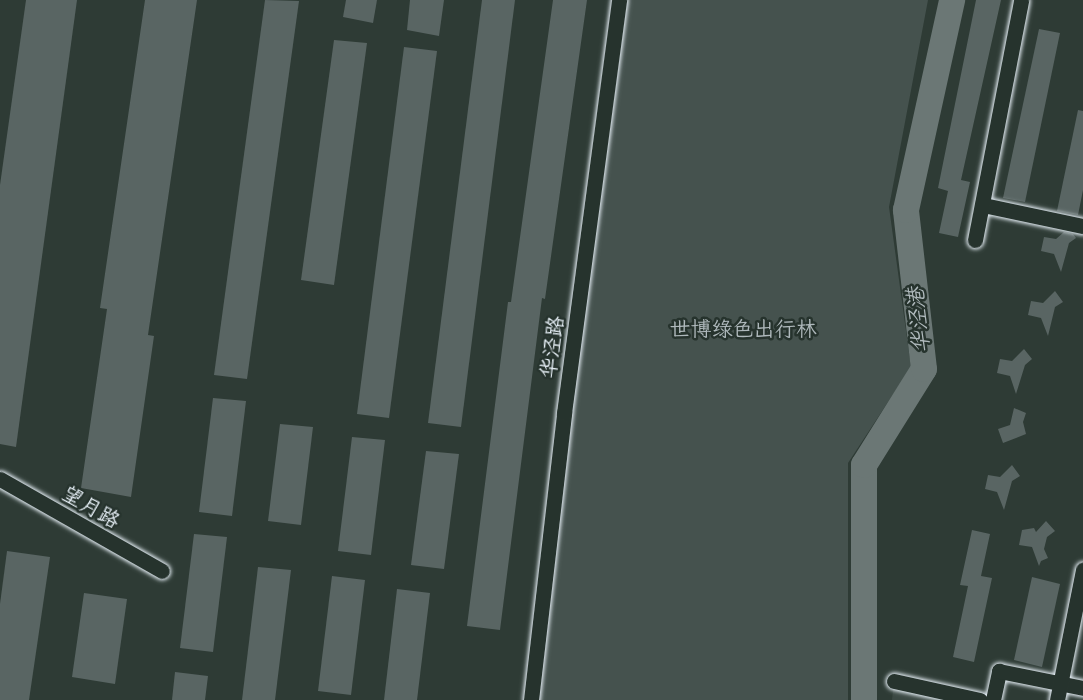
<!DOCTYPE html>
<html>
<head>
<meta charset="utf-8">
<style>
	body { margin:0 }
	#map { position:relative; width:1083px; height:700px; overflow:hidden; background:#2e3b35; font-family:"Comic Neue","LXGW WenKai TC",sans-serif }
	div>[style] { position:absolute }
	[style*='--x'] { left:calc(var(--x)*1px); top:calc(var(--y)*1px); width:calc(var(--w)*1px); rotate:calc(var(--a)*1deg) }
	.built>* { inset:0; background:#3b4843 }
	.green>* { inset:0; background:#45524e }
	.river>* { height:26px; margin:-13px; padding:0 13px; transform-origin:13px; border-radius:13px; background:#6b7775 }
	.building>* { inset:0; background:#596563 }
	.roads { filter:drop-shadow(0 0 2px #e8f1f8) drop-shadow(0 0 2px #e8f1f8) }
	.minor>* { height:15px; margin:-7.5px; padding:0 7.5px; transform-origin:7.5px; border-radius:7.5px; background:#26332d }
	span { translate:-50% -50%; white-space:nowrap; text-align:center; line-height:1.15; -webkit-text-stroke:5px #26332d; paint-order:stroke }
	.park-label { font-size:21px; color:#afb9bc }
	.street-label { font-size:21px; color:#e8f1f8 }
	.water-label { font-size:22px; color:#b0babd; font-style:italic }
</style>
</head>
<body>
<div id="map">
	<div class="built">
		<i style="clip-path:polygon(894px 681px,977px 700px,892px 700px)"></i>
	</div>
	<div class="green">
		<i style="clip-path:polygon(620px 0,928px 0,889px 207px,911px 367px,848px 463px,848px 700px,535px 700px)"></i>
	</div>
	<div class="river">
		<i style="--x:864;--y:700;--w:235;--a:-90"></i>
		<i style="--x:864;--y:465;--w:113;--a:-58"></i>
		<i style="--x:924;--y:369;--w:160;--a:-96.5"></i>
		<i style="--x:906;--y:210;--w:215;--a:-77.6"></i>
	</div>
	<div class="building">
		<i style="clip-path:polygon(26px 0,77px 0,16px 447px,0 444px,0 185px)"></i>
		<i style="clip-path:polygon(145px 0,197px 0,148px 335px,154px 336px,131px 497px,81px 488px,107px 309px,100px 308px)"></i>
		<i style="clip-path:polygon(265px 0,299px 1px,247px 379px,214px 375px)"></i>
		<i style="clip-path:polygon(346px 0,377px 0,373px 23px,343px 17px)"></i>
		<i style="clip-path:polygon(410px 0,444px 0,439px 36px,407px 30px)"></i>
		<i style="clip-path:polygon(482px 0,515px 0,461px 427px,428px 423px)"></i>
		<i style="clip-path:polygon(553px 0,587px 0,545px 299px,542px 298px,500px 630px,467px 626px,508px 302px,511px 302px)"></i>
		<i style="clip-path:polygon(976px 0,1001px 0,961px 180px,970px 182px,958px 237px,939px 233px,948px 191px,938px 188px)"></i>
		<i style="clip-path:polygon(1039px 29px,1060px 33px,1025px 202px,1003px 198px)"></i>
		<i style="clip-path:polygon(334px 40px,367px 43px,334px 285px,301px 280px)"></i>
		<i style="clip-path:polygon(404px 47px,437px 51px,389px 418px,357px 414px)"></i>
		<i style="clip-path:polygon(1078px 110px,1083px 111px,1083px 190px,1078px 215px,1057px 211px)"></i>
		<i style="clip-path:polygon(1064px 232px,1073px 234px,1076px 238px,1069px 243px,1061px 272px,1054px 254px,1041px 251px,1044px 237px,1056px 239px)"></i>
		<i style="clip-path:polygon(1055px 291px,1063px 302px,1055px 307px,1048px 336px,1041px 318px,1028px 315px,1031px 301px,1043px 303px)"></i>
		<i style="clip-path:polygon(1024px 349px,1032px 359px,1025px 365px,1016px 394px,1010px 376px,997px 373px,1000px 359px,1012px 361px)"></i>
		<i style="clip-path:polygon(213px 398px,246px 401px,232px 516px,199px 512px)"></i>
		<i style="clip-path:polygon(1014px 408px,1026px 413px,1023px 422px,1026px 434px,1003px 443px,998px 429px,1010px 425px)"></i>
		<i style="clip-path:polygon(280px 424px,313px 427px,301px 525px,268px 521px)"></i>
		<i style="clip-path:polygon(352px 437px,385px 440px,371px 555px,338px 551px)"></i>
		<i style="clip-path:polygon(426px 451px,459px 454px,444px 569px,411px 565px)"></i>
		<i style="clip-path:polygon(1012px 465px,1020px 476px,1012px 481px,1004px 510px,997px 492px,985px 489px,988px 475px,1000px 477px)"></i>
		<i style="clip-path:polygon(1046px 521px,1055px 531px,1047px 537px,1044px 549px,1048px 558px,1041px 561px,1039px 566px,1032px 547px,1019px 545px,1022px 530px,1034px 528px,1036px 532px)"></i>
		<i style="clip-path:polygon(972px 530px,990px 534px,981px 576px,992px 578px,974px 662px,953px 657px,968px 586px,960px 585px)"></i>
		<i style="clip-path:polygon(194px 534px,227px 537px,213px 652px,180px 648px)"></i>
		<i style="clip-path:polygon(7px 551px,50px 557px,29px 700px,0 700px,0 604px)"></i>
		<i style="clip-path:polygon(258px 567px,291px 570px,275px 700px,242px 700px)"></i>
		<i style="clip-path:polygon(332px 576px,365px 580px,351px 695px,318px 691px)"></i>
		<i style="clip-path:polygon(1032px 577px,1060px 584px,1042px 667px,1014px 660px)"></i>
		<i style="clip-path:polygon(397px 589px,430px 593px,417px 700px,384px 700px)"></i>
		<i style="clip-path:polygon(84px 593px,127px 599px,115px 684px,72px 677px)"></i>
		<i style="clip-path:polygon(175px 672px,208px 676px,205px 700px,172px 700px)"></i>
	</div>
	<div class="roads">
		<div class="minor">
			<i style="--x:983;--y:205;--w:102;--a:11.9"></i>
			<i style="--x:975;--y:240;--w:244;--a:-79.1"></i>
			<i style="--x:0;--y:479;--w:186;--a:29.6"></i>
			<i style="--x:894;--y:681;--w:88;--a:12.5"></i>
			<i style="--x:531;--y:700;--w:289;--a:-83.4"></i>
			<i style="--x:564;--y:413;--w:417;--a:-82.4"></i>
			<i style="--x:993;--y:700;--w:30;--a:-78"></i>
			<i style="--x:999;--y:671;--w:86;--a:11.4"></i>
			<i style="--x:1057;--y:700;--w:133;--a:-78.7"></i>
		</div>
	</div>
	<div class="park-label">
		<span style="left:743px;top:329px">世博绿色出行林</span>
	</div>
	<div class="street-label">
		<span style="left:552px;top:347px;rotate:-82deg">华泾路</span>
		<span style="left:91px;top:507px;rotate:30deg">望月路</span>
	</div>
	<div class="water-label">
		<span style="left:919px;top:320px;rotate:-96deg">华泾港</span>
	</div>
</div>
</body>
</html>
